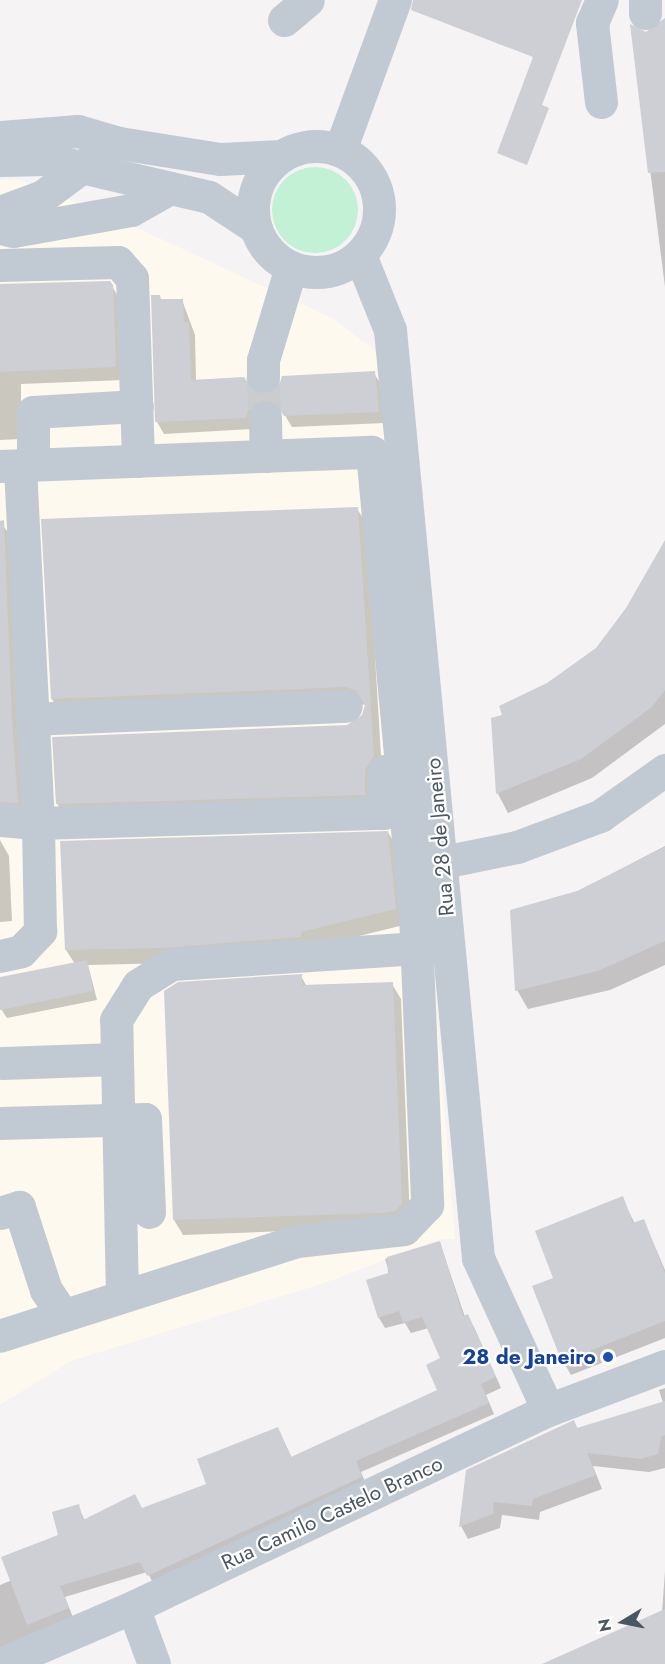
<!DOCTYPE html>
<html>
<head>
<meta charset="utf-8">
<style>
	body { margin:0 }
	#map { position:relative; width:665px; height:1664px; overflow:hidden; background:#f5f3f3; font-family:Jost,sans-serif }
	div>[style] { position:absolute }
	[style*='--x'] { left:calc(var(--x)*1px); top:calc(var(--y)*1px); width:calc(var(--w)*1px); rotate:calc(var(--a)*1deg) }
	.commercial>* { inset:0; background:#fdf9ef }
	.green>* { inset:0; background:#c3f1d5 }
	.round { border-radius:50% }
	.shadow>* { inset:0; background:#0003 }
	.building>* { inset:0; background:#cdcfd5 }
	.minor-tunnel>* { height:33px; margin-top:-16.5px; transform-origin:0; background:repeating-linear-gradient(90deg,#caccce 0 33px,transparent 0 49px) }
	.minor>* { height:33px; margin:-16.5px; padding:0 16.5px; transform-origin:16.5px; border-radius:16.5px; background:#c1cad2 }
	.minor>.ring { margin:-16.5px; padding:0; box-sizing:content-box; background:none; border:33px solid #c1cad2; border-radius:50% }
	.dots>* { width:16px; height:16px; translate:-50% -50%; box-sizing:border-box; border:3px solid #fff; border-radius:50% }
	span { translate:-50% -50%; white-space:nowrap; text-align:center; line-height:1.15; -webkit-text-stroke:4.5px #fff; paint-order:stroke }
	.street-label { font-size:21px; color:#4a5661 }
	.transit-label { font-size:21px; color:#164399; font-weight:700 }
	.right { translate:-100% -50%; text-align:right }
	.north { position:absolute; left:593px; top:1592px; width:60px; height:60px; -webkit-text-stroke:4px #fff; paint-order:stroke; rotate:260deg; font-size:16px; font-weight:700; line-height:24px; text-align:center; color:#4a5661 }
	.north::after { content:''; display:block; margin:auto; width:21px; height:27px; background:#4a5661; clip-path:polygon(50% 0,100% 100%,50% 72%,0 100%) }
</style>
</head>
<body>
<div id="map">
	<div class="commercial">
		<i style="clip-path:polygon(19px 179px,133px 226px,334px 319px,375px 351px,383px 370px,455px 1239px,440px 1239px,322px 1284px,71px 1361px,0 1405px,0 180px)"></i>
	</div>
	<div class="green">
		<i class="round" style="left:272px;top:167px;width:86px;height:86px"></i>
	</div>
	<div class="shadow">
		<i style="clip-path:polygon(665px 20px,665px 287px,632px 27px,645px 33px)"></i>
		<i style="clip-path:polygon(0 285px,112px 286px,120px 300px,123px 380px,21px 384px,21px 439px,0 440px)"></i>
		<i style="clip-path:polygon(182px 300px,195px 335px,196px 381px,264px 396px,374px 373px,381px 385px,385px 423px,292px 427px,283px 412px,271px 410px,252px 429px,164px 434px,157px 422px,162px 301px)"></i>
		<i style="clip-path:polygon(357px 509px,367px 524px,382px 772px,373px 810px,66px 819px,57px 803px,347px 726px,364px 716px,366px 705px,355px 703px,61px 715px,52px 699px,43px 520px)"></i>
		<i style="clip-path:polygon(0 522px,12px 537px,26px 817px,0 819px)"></i>
		<i style="clip-path:polygon(665px 567px,665px 724px,592px 778px,508px 813px,498px 794px,493px 719px,504px 716px,597px 649px)"></i>
		<i style="clip-path:polygon(388px 832px,397px 848px,404px 925px,310px 948px,172px 963px,88px 965px,97px 1000px,7px 1018px,1px 1009px,0 979px,75px 964px,66px 950px)"></i>
		<i style="clip-path:polygon(0 840px,9px 856px,12px 921px,0 922px)"></i>
		<i style="clip-path:polygon(665px 846px,665px 965px,610px 990px,528px 1009px,517px 990px,577px 892px)"></i>
		<i style="clip-path:polygon(301px 976px,307px 987px,392px 984px,401px 999px,410px 1220px,390px 1227px,183px 1235px,174px 1220px,165px 992px)"></i>
		<i style="clip-path:polygon(622px 1198px,635px 1224px,644px 1221px,665px 1270px,665px 1338px,571px 1375px,563px 1361px,555px 1278px)"></i>
		<i style="clip-path:polygon(440px 1243px,465px 1317px,474px 1327px,501px 1388px,486px 1395px,494px 1414px,361px 1472px,368px 1489px,155px 1586px,147px 1572px,65px 1597px,74px 1620px,0 1649px,0 1585px,12px 1580px,60px 1535px,78px 1506px,85px 1521px,142px 1510px,208px 1485px,278px 1429px,292px 1458px,439px 1391px,442px 1359px,429px 1328px,411px 1333px,405px 1323px,385px 1328px,379px 1318px,390px 1274px,385px 1259px)"></i>
		<i style="clip-path:polygon(665px 1388px,665px 1468px,649px 1472px,593px 1466px,602px 1489px,540px 1512px,539px 1520px,502px 1515px,500px 1528px,468px 1539px,461px 1526px,574px 1422px,578px 1429px,663px 1403px,659px 1390px)"></i>
		<i style="clip-path:polygon(665px 1571px,665px 1664px,546px 1664px,662px 1612px)"></i>
	</div>
	<div class="building">
		<i style="clip-path:polygon(413px 0,582px 0,542px 105px,549px 108px,527px 165px,497px 153px,533px 57px,411px 10px)"></i>
		<i style="clip-path:polygon(665px 18px,665px 172px,648px 173px,630px 24px,646px 32px)"></i>
		<i style="clip-path:polygon(110px 281px,113px 285px,116px 367px,0 372px,0 284px)"></i>
		<i style="clip-path:polygon(151px 295px,160px 295px,161px 299px,183px 299px,184px 322px,189px 322px,191px 380px,244px 377px,253px 392px,264px 395px,279px 386px,282px 376px,375px 371px,379px 412px,284px 416px,274px 401px,264px 398px,249px 408px,246px 418px,155px 422px)"></i>
		<i style="clip-path:polygon(358px 507px,374px 755px,365px 770px,365px 795px,56px 804px,52px 737px,347px 725px,362px 715px,365px 705px,355px 690px,345px 687px,51px 699px,41px 519px)"></i>
		<i style="clip-path:polygon(4px 520px,12px 720px,18px 803px,0 802px,0 521px)"></i>
		<i style="clip-path:polygon(665px 540px,665px 690px,652px 707px,581px 759px,496px 794px,491px 718px,502px 715px,499px 706px,547px 683px,596px 648px,626px 608px)"></i>
		<i style="clip-path:polygon(388px 831px,396px 909px,301px 932px,301px 937px,162px 948px,65px 950px,60px 841px)"></i>
		<i style="clip-path:polygon(665px 847px,665px 941px,598px 971px,515px 991px,510px 910px,577px 891px)"></i>
		<i style="clip-path:polygon(87px 960px,93px 991px,0 1010px,0 977px)"></i>
		<i style="clip-path:polygon(302px 974px,302px 985px,393px 982px,402px 1204px,395px 1211px,381px 1213px,173px 1220px,164px 991px,178px 982px)"></i>
		<i style="clip-path:polygon(623px 1196px,633px 1223px,644px 1219px,665px 1273px,665px 1321px,562px 1362px,532px 1286px,553px 1278px,535px 1231px)"></i>
		<i style="clip-path:polygon(440px 1241px,463px 1316px,468px 1314px,496px 1377px,481px 1384px,489px 1403px,356px 1461px,362px 1477px,147px 1576px,140px 1562px,60px 1586px,69px 1608px,27px 1625px,1px 1557px,58px 1535px,52px 1512px,79px 1504px,83px 1520px,135px 1494px,142px 1508px,206px 1484px,197px 1459px,278px 1427px,291px 1457px,437px 1390px,426px 1365px,440px 1358px,422px 1317px,403px 1323px,399px 1311px,378px 1318px,366px 1280px,388px 1273px,387px 1257px)"></i>
		<i style="clip-path:polygon(665px 1401px,665px 1435px,661px 1437px,658px 1454px,641px 1459px,587px 1453px,596px 1475px,533px 1499px,532px 1506px,494px 1502px,493px 1514px,459px 1527px,466px 1470px,574px 1420px,577px 1428px)"></i>
		<i style="clip-path:polygon(665px 1609px,665px 1664px,542px 1664px)"></i>
	</div>
	<div class="minor-tunnel">
		<i style="--x:263;--y:376;--w:41;--a:87.2"></i>
	</div>
	<div class="minor">
		<i style="--x:645;--y:13;--w:13;--a:-90"></i>
		<i style="--x:284;--y:20;--w:31;--a:-40"></i>
		<i style="--x:601;--y:102;--w:80;--a:-96.5"></i>
		<i style="--x:592;--y:23;--w:25;--a:-67"></i>
		<i style="--x:0;--y:137;--w:78;--a:-4.4"></i>
		<i style="--x:78;--y:131;--w:43;--a:16.3"></i>
		<i style="--x:119;--y:143;--w:102;--a:9"></i>
		<i style="--x:220;--y:159;--w:62;--a:-2.8"></i>
		<i class="ring" style="left:253px;top:146px;width:93px;height:93px"></i>
		<i style="--x:340;--y:150;--w:160;--a:-69.9"></i>
		<i style="--x:0;--y:160;--w:47;--a:-1.2"></i>
		<i style="--x:47;--y:159;--w:166;--a:13.2"></i>
		<i style="--x:209;--y:197;--w:56;--a:33.4"></i>
		<i style="--x:0;--y:212;--w:46;--a:-20.4"></i>
		<i style="--x:43;--y:196;--w:64;--a:-36.7"></i>
		<i style="--x:0;--y:228;--w:13;--a:13"></i>
		<i style="--x:13;--y:231;--w:120;--a:-10.1"></i>
		<i style="--x:131;--y:210;--w:45;--a:-29.4"></i>
		<i style="--x:360;--y:255;--w:81;--a:68.2"></i>
		<i style="--x:390;--y:330;--w:932;--a:84.58"></i>
		<i style="--x:478;--y:1258;--w:167;--a:65.3"></i>
		<i style="--x:0;--y:265;--w:118;--a:-1.5"></i>
		<i style="--x:118;--y:262;--w:21;--a:49"></i>
		<i style="--x:132;--y:278;--w:183;--a:88.1"></i>
		<i style="--x:263;--y:376;--w:16;--a:-90"></i>
		<i style="--x:263;--y:360;--w:97;--a:-73.2"></i>
		<i style="--x:265;--y:417;--w:39;--a:89"></i>
		<i style="--x:33;--y:465;--w:53;--a:-90"></i>
		<i style="--x:33;--y:412;--w:104;--a:-3.3"></i>
		<i style="--x:0;--y:466;--w:372;--a:-2.2"></i>
		<i style="--x:372;--y:452;--w:463;--a:84.7"></i>
		<i style="--x:415;--y:913;--w:292;--a:87.6"></i>
		<i style="--x:427;--y:1205;--w:33;--a:134"></i>
		<i style="--x:404;--y:1229;--w:108;--a:173.6"></i>
		<i style="--x:297;--y:1241;--w:312;--a:162.3"></i>
		<i style="--x:31;--y:719;--w:315;--a:-2.4"></i>
		<i style="--x:0;--y:820;--w:38;--a:5"></i>
		<i style="--x:38;--y:823;--w:346;--a:-1.7"></i>
		<i style="--x:384;--y:813;--w:42;--a:-90"></i>
		<i style="--x:443;--y:862;--w:76;--a:-11.5"></i>
		<i style="--x:517;--y:847;--w:89;--a:-20.5"></i>
		<i style="--x:600;--y:816;--w:80;--a:-35.3"></i>
		<i style="--x:0;--y:956;--w:22;--a:-13"></i>
		<i style="--x:21;--y:951;--w:28;--a:-46"></i>
		<i style="--x:40;--y:931;--w:108;--a:-91.1"></i>
		<i style="--x:38;--y:823;--w:358;--a:-92.9"></i>
		<i style="--x:3;--y:1063;--w:113;--a:-2"></i>
		<i style="--x:0;--y:1123;--w:145;--a:-1.6"></i>
		<i style="--x:145;--y:1119;--w:93;--a:87.5"></i>
		<i style="--x:0;--y:1213;--w:20;--a:-18"></i>
		<i style="--x:19;--y:1207;--w:87;--a:72"></i>
		<i style="--x:46;--y:1290;--w:30;--a:56"></i>
		<i style="--x:122;--y:1296;--w:276;--a:-91.2"></i>
		<i style="--x:116;--y:1020;--w:41;--a:-57.8"></i>
		<i style="--x:138;--y:985;--w:40;--a:-32"></i>
		<i style="--x:172;--y:964;--w:247;--a:-3.7"></i>
		<i style="--x:133;--y:1607;--w:61;--a:69.8"></i>
		<i style="--x:0;--y:1664;--w:145;--a:-23.2"></i>
		<i style="--x:133;--y:1607;--w:459;--a:-25.4"></i>
		<i style="--x:548;--y:1410;--w:125;--a:-20.6"></i>
	</div>
	<div class="dots">
		<i style="left:608px;top:1357px;background:#1a4fb4"></i>
	</div>
	<div class="street-label">
		<span style="left:440px;top:837px;rotate:-95deg">Rua 28 de Janeiro</span>
		<span style="left:332px;top:1513px;rotate:-25deg">Rua Camilo Castelo Branco</span>
	</div>
	<div class="transit-label">
		<span class="right" style="left:596px;top:1357px">28 de Janeiro</span>
	</div>
	<div class="north">N</div>
</div>
</body>
</html>
